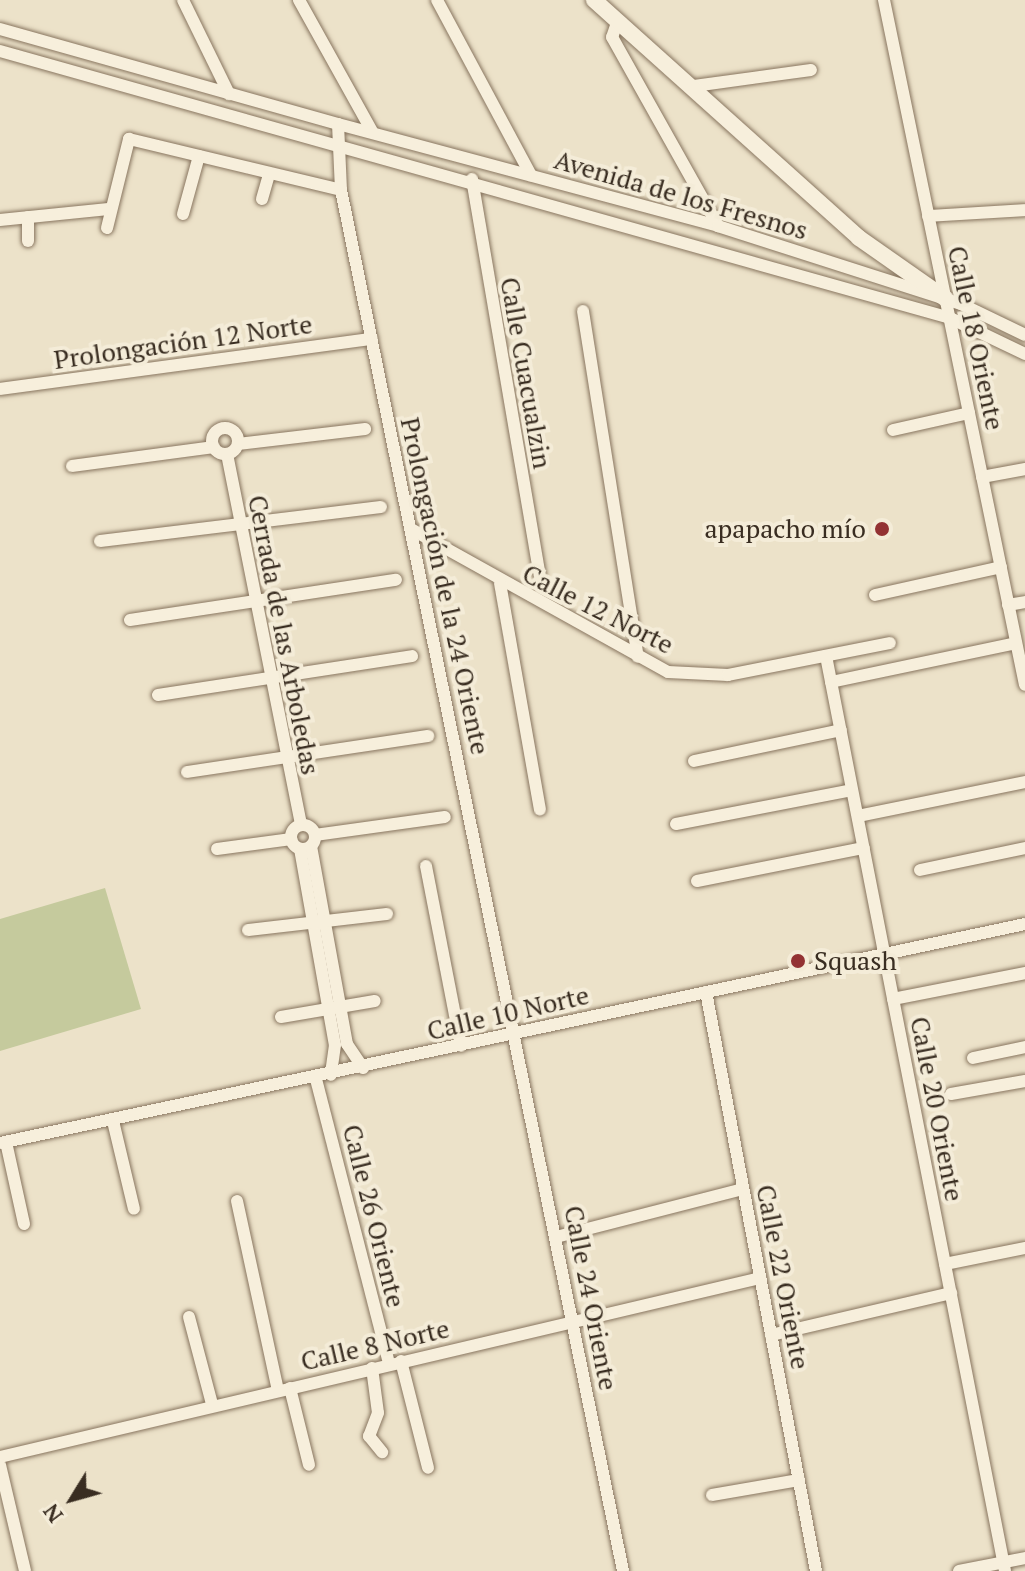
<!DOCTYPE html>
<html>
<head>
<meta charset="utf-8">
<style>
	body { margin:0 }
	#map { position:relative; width:1025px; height:1571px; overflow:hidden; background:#ece2c9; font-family:"PT Serif",serif }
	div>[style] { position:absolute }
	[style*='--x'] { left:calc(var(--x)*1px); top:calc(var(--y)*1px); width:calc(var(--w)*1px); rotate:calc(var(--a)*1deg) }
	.green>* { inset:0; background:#c5ca9d }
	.roads { filter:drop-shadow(0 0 2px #88755f) drop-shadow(0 0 2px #88755f) }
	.minor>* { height:12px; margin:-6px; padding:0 6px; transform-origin:6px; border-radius:6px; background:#f7efdc }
	.minor>.ring { margin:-6px; padding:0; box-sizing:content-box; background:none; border:12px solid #f7efdc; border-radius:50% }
	.tertiary>* { height:16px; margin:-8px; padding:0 8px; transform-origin:8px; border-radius:8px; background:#f7efdc }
	.dots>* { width:22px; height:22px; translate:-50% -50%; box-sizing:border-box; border:4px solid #f4ecd8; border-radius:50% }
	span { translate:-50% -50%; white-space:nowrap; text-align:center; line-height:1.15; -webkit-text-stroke:8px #f4ecd8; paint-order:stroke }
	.street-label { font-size:26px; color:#392d21 }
	.poi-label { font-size:26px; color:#392d21 }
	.right { translate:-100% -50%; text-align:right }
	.left { translate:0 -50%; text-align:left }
	.north { position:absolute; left:32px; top:1459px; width:80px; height:80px; -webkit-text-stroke:6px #f4ecd8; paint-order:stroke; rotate:233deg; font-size:22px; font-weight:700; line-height:32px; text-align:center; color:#392d21 }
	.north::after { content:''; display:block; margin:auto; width:28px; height:36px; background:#392d21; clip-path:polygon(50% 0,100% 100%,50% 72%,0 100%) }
</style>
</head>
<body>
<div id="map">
	<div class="green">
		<i style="clip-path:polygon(105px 888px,141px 1009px,0 1051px,0 919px)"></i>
	</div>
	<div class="roads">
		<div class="minor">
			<i style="--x:183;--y:0;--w:105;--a:63.9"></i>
			<i style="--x:299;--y:0;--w:150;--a:60.9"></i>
			<i style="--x:437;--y:0;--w:199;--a:61.8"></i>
			<i style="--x:884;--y:0;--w:699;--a:78.37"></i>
			<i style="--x:618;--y:20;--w:18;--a:109"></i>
			<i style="--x:612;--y:37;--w:217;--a:60.7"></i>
			<i style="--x:0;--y:29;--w:351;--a:15.7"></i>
			<i style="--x:0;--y:51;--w:987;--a:15.7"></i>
			<i style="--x:950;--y:318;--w:83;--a:25.6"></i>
			<i style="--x:694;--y:86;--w:118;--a:-7.8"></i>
			<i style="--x:472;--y:179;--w:402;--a:80.3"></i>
			<i style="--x:262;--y:199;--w:25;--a:-74"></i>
			<i style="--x:183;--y:214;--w:60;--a:-74.6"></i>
			<i style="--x:928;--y:216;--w:97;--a:-3.5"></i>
			<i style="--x:0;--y:220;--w:109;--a:-5.8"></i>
			<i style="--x:107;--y:228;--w:92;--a:-76.1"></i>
			<i style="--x:129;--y:139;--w:218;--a:13.5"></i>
			<i style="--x:28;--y:241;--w:24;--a:-90"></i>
			<i style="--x:583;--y:311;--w:350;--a:81"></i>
			<i style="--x:0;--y:389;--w:375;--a:-7.7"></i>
			<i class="ring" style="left:212px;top:428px;width:14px;height:14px"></i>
			<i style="--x:893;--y:430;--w:78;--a:-12.6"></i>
			<i style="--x:238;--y:444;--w:128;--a:-6.7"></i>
			<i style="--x:227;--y:454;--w:378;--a:78.7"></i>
			<i style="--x:72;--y:466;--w:143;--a:-7.6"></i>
			<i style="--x:982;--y:477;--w:44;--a:-10.5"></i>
			<i style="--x:411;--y:529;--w:294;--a:29.1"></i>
			<i style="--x:668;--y:672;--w:60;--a:2.9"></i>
			<i style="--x:728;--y:675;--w:165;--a:-11.2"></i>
			<i style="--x:100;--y:541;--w:283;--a:-6.9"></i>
			<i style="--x:500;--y:583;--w:230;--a:80"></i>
			<i style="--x:875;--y:595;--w:129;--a:-12.5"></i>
			<i style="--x:1008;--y:605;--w:17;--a:-10"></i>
			<i style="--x:130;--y:620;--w:269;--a:-8.6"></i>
			<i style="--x:826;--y:656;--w:932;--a:78.93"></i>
			<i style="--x:831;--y:682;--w:189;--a:-11.9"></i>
			<i style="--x:158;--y:695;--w:257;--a:-8.7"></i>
			<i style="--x:694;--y:761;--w:150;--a:-11.9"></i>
			<i style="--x:187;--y:772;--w:244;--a:-8.5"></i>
			<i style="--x:858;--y:816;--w:170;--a:-11.5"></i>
			<i style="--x:676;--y:824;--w:179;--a:-10.9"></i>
			<i class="ring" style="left:291px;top:825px;width:12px;height:12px"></i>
			<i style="--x:315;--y:835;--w:131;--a:-7.9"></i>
			<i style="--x:311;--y:846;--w:201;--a:79.7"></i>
			<i style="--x:347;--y:1044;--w:29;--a:56"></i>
			<i style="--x:217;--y:849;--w:75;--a:-7.7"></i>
			<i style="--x:300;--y:849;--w:199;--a:79.9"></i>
			<i style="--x:335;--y:1045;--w:30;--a:98"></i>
			<i style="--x:426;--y:866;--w:183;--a:79"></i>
			<i style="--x:920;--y:870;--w:107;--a:-11.8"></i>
			<i style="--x:697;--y:881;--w:170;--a:-11.2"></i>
			<i style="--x:248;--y:930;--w:140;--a:-6.6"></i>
			<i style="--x:706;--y:992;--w:589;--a:79.24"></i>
			<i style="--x:893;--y:999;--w:135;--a:-11.1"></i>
			<i style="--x:281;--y:1017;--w:95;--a:-9.7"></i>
			<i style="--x:973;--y:1058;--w:53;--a:-11.9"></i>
			<i style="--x:316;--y:1079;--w:294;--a:75.6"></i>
			<i style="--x:951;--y:1094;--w:75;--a:-10"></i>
			<i style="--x:113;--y:1121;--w:90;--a:76.6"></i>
			<i style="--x:6;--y:1142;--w:84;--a:77.6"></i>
			<i style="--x:0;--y:1143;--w:1048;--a:-12.06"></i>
			<i style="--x:237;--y:1201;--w:194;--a:77.8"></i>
			<i style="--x:556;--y:1237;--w:193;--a:-14.4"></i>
			<i style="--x:945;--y:1264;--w:82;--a:-11.3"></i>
			<i style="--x:189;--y:1317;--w:90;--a:75.2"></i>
			<i style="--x:771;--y:1335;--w:185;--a:-13.1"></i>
			<i style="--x:401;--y:1361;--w:110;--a:75.8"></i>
			<i style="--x:372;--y:1368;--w:45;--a:82.4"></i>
			<i style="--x:378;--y:1413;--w:25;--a:111"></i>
			<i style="--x:369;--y:1436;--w:21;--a:51"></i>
			<i style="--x:290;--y:1388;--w:79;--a:76.1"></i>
			<i style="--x:0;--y:1457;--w:781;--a:-13.25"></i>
			<i style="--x:0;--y:1465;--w:109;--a:76.7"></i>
			<i style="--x:712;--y:1495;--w:88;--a:-9.8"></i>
			<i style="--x:623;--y:1571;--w:1409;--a:-101.54"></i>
			<i style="--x:341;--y:190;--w:66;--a:-92.6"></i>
			<i style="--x:338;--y:124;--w:393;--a:15"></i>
			<i style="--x:718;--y:226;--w:255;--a:17.8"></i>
			<i style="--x:961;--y:304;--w:71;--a:25.8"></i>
			<i style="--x:959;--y:1571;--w:67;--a:-11.1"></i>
		</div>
		<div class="tertiary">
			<i style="--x:594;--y:0;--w:356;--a:41.9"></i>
			<i style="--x:859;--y:238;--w:106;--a:35"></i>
		</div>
	</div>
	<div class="dots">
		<i style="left:882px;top:529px;background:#933233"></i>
		<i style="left:798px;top:961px;background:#933233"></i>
	</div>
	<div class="street-label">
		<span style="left:681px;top:195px;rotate:16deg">Avenida de los Fresnos</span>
		<span style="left:976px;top:338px;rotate:78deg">Calle 18 Oriente</span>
		<span style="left:183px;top:342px;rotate:-8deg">Prolongación 12 Norte</span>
		<span style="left:526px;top:373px;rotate:80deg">Calle Cuacualzin</span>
		<span style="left:445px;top:586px;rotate:78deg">Prolongación de la 24 Oriente</span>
		<span style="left:598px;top:609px;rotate:27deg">Calle 12 Norte</span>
		<span style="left:284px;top:635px;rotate:79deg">Cerrada de las Arboledas</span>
		<span style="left:508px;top:1013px;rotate:-13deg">Calle 10 Norte</span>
		<span style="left:937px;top:1109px;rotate:79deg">Calle 20 Oriente</span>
		<span style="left:374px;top:1216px;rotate:76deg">Calle 26 Oriente</span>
		<span style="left:783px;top:1277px;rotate:79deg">Calle 22 Oriente</span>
		<span style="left:591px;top:1298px;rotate:79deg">Calle 24 Oriente</span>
		<span style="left:375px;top:1345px;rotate:-13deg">Calle 8 Norte</span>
	</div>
	<div class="poi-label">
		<span class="right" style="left:866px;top:529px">apapacho mío</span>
		<span class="left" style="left:814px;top:961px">Squash</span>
	</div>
	<div class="north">N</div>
</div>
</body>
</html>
